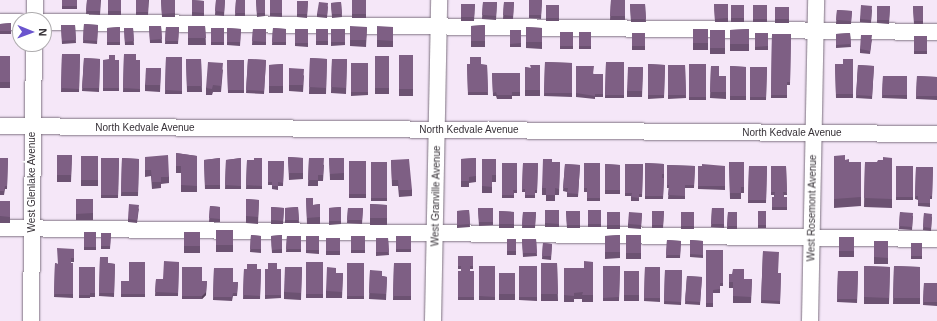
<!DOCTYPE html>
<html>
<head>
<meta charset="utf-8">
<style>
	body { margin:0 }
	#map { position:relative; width:937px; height:321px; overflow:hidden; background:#f5e7f8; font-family:Helvetica,sans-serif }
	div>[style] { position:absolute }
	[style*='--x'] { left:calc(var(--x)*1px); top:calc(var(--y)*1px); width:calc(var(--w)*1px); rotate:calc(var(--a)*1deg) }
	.roads { filter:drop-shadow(0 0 1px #7e7281) drop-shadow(0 0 1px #7e7281) }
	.minor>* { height:16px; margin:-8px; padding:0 8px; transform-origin:8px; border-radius:8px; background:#fff }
	.wall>* { inset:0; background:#6c5272 }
	.shaded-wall>* { inset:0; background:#58425c }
	.building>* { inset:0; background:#7e5f84 }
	span { translate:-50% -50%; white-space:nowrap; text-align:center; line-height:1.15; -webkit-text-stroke:4px #fff; paint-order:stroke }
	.street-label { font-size:10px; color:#363137 }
	.north { position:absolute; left:12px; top:12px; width:40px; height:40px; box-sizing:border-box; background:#fff; border:1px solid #afadaf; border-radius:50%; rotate:91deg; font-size:11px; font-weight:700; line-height:16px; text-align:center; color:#363137 }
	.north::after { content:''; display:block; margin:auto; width:14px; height:18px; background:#6b55ce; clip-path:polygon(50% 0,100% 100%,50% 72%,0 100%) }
</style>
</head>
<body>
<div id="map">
	<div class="roads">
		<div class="minor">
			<i style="--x:35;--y:20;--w:20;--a:-90"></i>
			<i style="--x:0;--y:22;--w:20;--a:0"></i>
			<i style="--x:44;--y:22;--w:893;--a:0.64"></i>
			<i style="--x:0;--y:126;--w:937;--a:0.49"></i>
			<i style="--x:0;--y:228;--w:937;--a:0.67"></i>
			<i style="--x:31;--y:321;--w:277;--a:-89.4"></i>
			<i style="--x:433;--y:321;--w:321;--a:-88.9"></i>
			<i style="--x:810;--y:321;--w:321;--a:-88.9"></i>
		</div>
	</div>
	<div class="wall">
		<i style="clip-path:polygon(62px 0,77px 0,77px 9px,62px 9px)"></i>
		<i style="clip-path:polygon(87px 0,101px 0,100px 15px,86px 14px)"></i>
		<i style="clip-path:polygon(108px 0,121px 0,121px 15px,108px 15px)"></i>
		<i style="clip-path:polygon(136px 0,149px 0,148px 15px,136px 15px)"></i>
		<i style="clip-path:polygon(161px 0,175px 0,175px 17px,162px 17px)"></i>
		<i style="clip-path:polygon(192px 0,204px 1px,204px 16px,192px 16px)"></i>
		<i style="clip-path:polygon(216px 0,225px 0,224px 16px,215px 15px)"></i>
		<i style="clip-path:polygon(236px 0,245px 0,245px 16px,235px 16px)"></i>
		<i style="clip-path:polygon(256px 0,265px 0,265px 16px,257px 17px)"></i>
		<i style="clip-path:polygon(270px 0,282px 0,282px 17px,270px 16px)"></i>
		<i style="clip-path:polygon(352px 0,366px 0,366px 18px,352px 18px)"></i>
		<i style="clip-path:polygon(529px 0,542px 0,541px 19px,529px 18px)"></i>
		<i style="clip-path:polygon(611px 0,625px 0,625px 20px,610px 20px)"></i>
		<i style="clip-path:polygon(297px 1px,308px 1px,307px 18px,297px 17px)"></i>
		<i style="clip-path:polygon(341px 2px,342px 17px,332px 18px,331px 3px)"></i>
		<i style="clip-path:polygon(483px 2px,497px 2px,496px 20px,482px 19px)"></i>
		<i style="clip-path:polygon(504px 2px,514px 2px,513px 19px,503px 19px)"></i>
		<i style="clip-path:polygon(461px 4px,475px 4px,474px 21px,461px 21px)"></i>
		<i style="clip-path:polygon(630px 4px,645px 4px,646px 22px,631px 22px)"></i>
		<i style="clip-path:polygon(714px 4px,728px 4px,728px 22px,715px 22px)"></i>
		<i style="clip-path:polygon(546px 5px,559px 5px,559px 21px,546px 21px)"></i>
		<i style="clip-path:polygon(731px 5px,744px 5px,744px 22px,731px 22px)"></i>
		<i style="clip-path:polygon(753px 5px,767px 5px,767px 22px,753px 22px)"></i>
		<i style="clip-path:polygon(328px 6px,327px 18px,317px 17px,317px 14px)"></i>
		<i style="clip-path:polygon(877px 6px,890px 6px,889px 24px,877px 23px)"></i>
		<i style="clip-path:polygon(913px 6px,923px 6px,923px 24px,914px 24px)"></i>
		<i style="clip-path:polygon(775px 7px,789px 7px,789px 23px,775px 23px)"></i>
		<i style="clip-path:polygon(872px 9px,871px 23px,860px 22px,860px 19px)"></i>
		<i style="clip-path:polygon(837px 10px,852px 11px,851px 24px,836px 24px)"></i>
		<i style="clip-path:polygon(11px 23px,11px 34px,0 34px,0 24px)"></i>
		<i style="clip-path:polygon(84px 24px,98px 25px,97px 44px,83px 43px)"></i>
		<i style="clip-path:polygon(61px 25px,75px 25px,76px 43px,62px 44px)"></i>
		<i style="clip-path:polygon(485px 25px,485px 47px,471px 47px,471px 26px)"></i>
		<i style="clip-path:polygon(149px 26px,161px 26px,162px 43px,150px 43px)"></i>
		<i style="clip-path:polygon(188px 26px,205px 26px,206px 45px,188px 45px)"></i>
		<i style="clip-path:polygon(120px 27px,120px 45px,107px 45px,107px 28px)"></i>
		<i style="clip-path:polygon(166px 27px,179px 27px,178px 44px,165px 44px)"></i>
		<i style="clip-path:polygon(367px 27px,366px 47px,350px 46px,350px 40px)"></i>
		<i style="clip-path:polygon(526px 27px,542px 28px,542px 49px,526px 48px)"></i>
		<i style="clip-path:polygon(124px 28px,133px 28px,134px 45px,125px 45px)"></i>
		<i style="clip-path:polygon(211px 28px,224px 28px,224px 45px,211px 45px)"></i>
		<i style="clip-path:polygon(227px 28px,241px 29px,240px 46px,227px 45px)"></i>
		<i style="clip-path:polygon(273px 28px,286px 29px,286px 45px,272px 45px)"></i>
		<i style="clip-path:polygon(253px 29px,266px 29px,266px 45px,252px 45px)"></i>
		<i style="clip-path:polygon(295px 29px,308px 29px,308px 47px,295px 46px)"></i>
		<i style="clip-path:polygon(316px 29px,328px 29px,328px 45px,316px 45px)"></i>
		<i style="clip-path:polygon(331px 29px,345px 29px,345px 45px,331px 46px)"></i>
		<i style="clip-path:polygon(693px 29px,708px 29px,708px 50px,693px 50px)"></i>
		<i style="clip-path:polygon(749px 29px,749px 51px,730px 51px,730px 30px)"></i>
		<i style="clip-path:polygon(510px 30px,521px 30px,521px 47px,510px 47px)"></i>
		<i style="clip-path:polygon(710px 30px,725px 30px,725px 54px,710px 54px)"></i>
		<i style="clip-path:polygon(560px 32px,573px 32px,573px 49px,560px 49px)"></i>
		<i style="clip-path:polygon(579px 32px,591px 32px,591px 49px,579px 49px)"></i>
		<i style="clip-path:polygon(393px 33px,393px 47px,377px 47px,377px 40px)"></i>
		<i style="clip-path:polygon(632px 33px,645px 33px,645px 50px,632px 50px)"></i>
		<i style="clip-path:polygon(755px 33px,768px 33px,768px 50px,755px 50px)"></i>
		<i style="clip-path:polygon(850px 33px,851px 47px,836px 48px,836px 34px)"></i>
		<i style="clip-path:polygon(772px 34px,791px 34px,790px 85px,787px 85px,787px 98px,771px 98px)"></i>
		<i style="clip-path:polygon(914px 36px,927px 36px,927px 54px,914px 54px)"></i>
		<i style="clip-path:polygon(872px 39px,870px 54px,860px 53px,860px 49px)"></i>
		<i style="clip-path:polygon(62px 54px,80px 54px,79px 92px,61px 92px)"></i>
		<i style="clip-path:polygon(124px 54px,136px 60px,140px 60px,140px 92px,123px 92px)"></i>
		<i style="clip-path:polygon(399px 55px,413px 55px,413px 96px,399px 96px)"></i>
		<i style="clip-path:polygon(0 56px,10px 56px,10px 88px,0 88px)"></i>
		<i style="clip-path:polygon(375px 56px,389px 56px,389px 94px,375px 94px)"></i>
		<i style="clip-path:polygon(166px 57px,182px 57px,182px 94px,165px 94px)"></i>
		<i style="clip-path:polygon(84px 58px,100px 59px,99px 92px,82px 91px)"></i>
		<i style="clip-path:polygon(310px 58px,327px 59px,326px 94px,309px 94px)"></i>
		<i style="clip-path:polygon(186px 59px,201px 59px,202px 92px,187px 92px)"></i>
		<i style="clip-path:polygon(248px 59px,266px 60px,264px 94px,246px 93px)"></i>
		<i style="clip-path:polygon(332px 59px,347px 59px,346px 94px,331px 93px)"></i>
		<i style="clip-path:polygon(853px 59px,853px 98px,836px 98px,835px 64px,843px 64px)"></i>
		<i style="clip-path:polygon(103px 60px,119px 60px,119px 91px,103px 91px)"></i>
		<i style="clip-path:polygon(227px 60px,244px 60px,244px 93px,228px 93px)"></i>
		<i style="clip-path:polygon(545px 62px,572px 63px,572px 97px,544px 96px)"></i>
		<i style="clip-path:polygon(606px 62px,624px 62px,624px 98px,605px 98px)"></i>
		<i style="clip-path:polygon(351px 63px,368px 63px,368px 95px,351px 96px)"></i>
		<i style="clip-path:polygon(283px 64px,283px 93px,269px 93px,269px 65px)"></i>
		<i style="clip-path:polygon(467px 64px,487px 65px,488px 95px,468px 95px)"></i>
		<i style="clip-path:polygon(648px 64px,665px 65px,664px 98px,648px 99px)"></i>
		<i style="clip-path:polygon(689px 64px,706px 64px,706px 100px,689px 100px)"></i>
		<i style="clip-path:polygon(540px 65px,540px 96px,525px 96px,525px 67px,530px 68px)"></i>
		<i style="clip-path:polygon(668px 65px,685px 65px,686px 98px,668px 99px)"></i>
		<i style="clip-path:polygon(858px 65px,874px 66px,872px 99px,856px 98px)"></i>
		<i style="clip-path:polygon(576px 66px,594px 74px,603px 74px,603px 97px,595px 97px,595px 99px,576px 97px)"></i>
		<i style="clip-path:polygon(711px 66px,719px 76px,726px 76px,726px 99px,710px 98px)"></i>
		<i style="clip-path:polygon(730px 66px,746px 67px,746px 100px,730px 100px)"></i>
		<i style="clip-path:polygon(643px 67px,642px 97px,627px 97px,627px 91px)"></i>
		<i style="clip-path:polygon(750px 67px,767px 67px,766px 100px,750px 100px)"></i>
		<i style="clip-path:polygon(161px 68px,160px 92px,145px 91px,145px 85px)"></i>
		<i style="clip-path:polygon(223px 69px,221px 92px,213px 92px,212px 95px,206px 95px,206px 88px)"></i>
		<i style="clip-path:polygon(492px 73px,520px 73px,520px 96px,512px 96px,512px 99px,497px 99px,496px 96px,493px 96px)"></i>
		<i style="clip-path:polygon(304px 75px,303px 92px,289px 91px,289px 85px)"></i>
		<i style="clip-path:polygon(883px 76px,907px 76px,907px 99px,882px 98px)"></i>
		<i style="clip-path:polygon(917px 76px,937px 77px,937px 100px,916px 99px)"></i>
		<i style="clip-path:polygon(176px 153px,197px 156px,197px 192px,181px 192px,181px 173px,176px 173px)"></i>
		<i style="clip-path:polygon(57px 155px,72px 155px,71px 182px,57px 182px)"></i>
		<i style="clip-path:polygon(81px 156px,98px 156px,98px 186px,81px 186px)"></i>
		<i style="clip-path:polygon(834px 156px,845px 160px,849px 162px,861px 162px,861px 206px,834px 208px)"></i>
		<i style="clip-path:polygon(145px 157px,169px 177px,169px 183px,161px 184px,161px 188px,152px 189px,151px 176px,145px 177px)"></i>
		<i style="clip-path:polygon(288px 157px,303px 158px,303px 179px,289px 180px)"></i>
		<i style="clip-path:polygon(0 158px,8px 158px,7px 189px,5px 189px,4px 195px,0 195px)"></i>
		<i style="clip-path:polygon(101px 158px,119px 158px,118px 198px,101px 198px)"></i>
		<i style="clip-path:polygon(122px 158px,139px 159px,138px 196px,121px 196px)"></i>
		<i style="clip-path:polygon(220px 158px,220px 189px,205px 189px,204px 160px)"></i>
		<i style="clip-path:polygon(241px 158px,241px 189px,225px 189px,226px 160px)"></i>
		<i style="clip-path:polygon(262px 158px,262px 189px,246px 189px,247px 160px,254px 160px)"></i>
		<i style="clip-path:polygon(309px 158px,324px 165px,323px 181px,318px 181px,318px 186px,308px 186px)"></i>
		<i style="clip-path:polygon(329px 158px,344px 158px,344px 180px,330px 180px)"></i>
		<i style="clip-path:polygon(476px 158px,476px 182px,469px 183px,469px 187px,461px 187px,461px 159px)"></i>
		<i style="clip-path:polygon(892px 158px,892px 208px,864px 207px,865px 162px,877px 162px,883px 160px)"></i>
		<i style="clip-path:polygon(482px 159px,496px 159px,496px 182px,492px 182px,492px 193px,482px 193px)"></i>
		<i style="clip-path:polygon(391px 160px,412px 190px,412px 196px,399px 197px,398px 186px,392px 186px)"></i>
		<i style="clip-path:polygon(268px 161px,284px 161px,283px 186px,278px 186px,278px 190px,272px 189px,272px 185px,268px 185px)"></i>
		<i style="clip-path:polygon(349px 161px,366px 161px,366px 198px,349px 198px)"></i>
		<i style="clip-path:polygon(371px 162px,387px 162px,387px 201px,371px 201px)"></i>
		<i style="clip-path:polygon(552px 162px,560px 162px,559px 195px,555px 195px,555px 201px,546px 201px,546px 195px,542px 195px,542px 188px)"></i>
		<i style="clip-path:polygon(729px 162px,744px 162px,744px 193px,741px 193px,741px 199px,730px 199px)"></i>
		<i style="clip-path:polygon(502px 163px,517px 163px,517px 193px,514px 193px,514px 198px,502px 198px)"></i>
		<i style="clip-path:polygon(523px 163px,538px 163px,537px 193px,535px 193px,535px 198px,525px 198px,525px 192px,522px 192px)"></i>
		<i style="clip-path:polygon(584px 163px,600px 163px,600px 201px,587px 201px,587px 192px,584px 192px)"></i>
		<i style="clip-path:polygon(645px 163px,664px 164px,664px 178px,662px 178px,664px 178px,663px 199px,645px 199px)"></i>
		<i style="clip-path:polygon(565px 164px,580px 165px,578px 197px,567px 197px,567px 192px,563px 191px)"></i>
		<i style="clip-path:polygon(605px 164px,620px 165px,620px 194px,605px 194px)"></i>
		<i style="clip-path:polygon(625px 164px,643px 164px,642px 197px,639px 197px,639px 201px,631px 201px,631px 196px,625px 196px)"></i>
		<i style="clip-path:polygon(667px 165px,695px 166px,694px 188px,685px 188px,685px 199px,668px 199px,669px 188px,667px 188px)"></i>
		<i style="clip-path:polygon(698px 166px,725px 166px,725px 190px,698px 189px)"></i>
		<i style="clip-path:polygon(749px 166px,767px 166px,766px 203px,748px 203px)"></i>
		<i style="clip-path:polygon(771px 166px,786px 166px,787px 195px,784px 195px,784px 197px,787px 197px,787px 210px,772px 210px,772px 197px,774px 197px,774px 195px,771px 195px)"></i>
		<i style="clip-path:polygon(896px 166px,913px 166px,913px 200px,896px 200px)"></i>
		<i style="clip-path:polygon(916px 167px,933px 167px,932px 199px,930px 199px,930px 207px,918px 206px,918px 200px,915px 199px)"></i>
		<i style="clip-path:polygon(306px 198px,313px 205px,320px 204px,320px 224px,307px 224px)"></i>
		<i style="clip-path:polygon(76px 199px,93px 199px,93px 220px,76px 220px)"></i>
		<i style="clip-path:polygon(246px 199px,259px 200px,258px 224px,246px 223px)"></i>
		<i style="clip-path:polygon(0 201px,10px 208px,10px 223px,0 223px)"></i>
		<i style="clip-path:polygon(370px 204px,387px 205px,387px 225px,370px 225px)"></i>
		<i style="clip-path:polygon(210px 206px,220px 207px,220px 222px,209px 222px)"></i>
		<i style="clip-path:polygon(271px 207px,284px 208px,283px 224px,271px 224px)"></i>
		<i style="clip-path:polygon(298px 207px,299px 223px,285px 223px,285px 208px)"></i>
		<i style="clip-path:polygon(341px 207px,341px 224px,329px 225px,329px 208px)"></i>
		<i style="clip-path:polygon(139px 208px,137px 223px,128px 222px,128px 219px)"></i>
		<i style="clip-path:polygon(348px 208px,363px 208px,362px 224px,347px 223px)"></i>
		<i style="clip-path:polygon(478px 208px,493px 208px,493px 225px,479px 226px)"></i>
		<i style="clip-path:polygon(712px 208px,724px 208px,724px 228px,711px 227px)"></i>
		<i style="clip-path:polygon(469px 210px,470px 227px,457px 228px,457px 211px)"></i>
		<i style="clip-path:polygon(545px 210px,559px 210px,559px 227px,545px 227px)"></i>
		<i style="clip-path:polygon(588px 210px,601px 210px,601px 227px,588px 227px)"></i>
		<i style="clip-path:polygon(499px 211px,514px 212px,514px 228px,499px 228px)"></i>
		<i style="clip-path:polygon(566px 211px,580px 211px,580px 228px,567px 228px)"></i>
		<i style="clip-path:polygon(652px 211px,664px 211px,663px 228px,652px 228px)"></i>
		<i style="clip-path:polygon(758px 211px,766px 211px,766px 228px,758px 228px)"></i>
		<i style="clip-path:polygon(523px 212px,536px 212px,535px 228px,522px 228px)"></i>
		<i style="clip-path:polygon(607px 212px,620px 212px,620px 229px,607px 229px)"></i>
		<i style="clip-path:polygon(681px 212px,694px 212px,694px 229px,681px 229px)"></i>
		<i style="clip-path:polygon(728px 212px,737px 212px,737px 229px,727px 229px)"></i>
		<i style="clip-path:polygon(900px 212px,913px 216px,912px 230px,899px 229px)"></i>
		<i style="clip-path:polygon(642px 213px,641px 229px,628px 228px,628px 224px)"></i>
		<i style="clip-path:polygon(924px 213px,932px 217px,931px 231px,923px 230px)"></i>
		<i style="clip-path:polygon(216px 230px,233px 230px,233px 252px,216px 252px)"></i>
		<i style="clip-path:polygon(84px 232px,96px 232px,96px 250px,84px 250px)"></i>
		<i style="clip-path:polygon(184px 232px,200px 232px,200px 253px,184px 253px)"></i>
		<i style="clip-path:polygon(101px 233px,111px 233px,110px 249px,101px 249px)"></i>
		<i style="clip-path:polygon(251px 235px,261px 236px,261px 253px,250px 252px)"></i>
		<i style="clip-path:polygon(282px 235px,282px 253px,272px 253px,271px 236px)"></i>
		<i style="clip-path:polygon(620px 235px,620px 258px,605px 259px,605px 236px)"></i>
		<i style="clip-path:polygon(626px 235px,641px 235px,641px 259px,626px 259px)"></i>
		<i style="clip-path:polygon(287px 236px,301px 236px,301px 252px,286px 252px)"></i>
		<i style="clip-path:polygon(306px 236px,319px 236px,319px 254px,306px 253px)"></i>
		<i style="clip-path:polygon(351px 236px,365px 236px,365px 253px,351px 253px)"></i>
		<i style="clip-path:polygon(396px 236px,411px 236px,411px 252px,396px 252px)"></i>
		<i style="clip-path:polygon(839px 237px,854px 237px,854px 257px,839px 257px)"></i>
		<i style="clip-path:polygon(326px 238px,340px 238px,340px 255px,326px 255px)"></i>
		<i style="clip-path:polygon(376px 238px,388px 238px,389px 255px,376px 256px)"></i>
		<i style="clip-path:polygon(507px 239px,516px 239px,516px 255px,507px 255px)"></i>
		<i style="clip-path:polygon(522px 239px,536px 239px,537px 256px,523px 257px)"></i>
		<i style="clip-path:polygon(667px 240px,681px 241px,680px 258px,666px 258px)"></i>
		<i style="clip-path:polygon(690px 240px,703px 241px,703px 258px,690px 257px)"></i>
		<i style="clip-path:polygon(874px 241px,888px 241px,888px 264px,874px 264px)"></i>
		<i style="clip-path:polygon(543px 243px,552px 244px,551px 260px,542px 259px)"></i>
		<i style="clip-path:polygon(911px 243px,922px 243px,922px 259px,911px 259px)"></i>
		<i style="clip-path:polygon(74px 249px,74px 262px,71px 262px,71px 263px,73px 263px,73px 298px,54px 297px,55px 263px,58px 264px)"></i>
		<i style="clip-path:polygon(706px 250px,723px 250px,723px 286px,720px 286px,720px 293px,713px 293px,713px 307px,706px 307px)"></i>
		<i style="clip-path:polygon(763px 251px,778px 273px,781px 273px,780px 304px,761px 303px)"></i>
		<i style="clip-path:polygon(458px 256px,473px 256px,473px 269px,470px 269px,470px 271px,474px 271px,474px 300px,458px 300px,458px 271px,461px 271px,461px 269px,458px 269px)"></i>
		<i style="clip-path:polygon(100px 257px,108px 263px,115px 264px,114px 297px,99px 296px)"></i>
		<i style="clip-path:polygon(145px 262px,145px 297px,121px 297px,121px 281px,129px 281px)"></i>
		<i style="clip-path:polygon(179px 262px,178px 296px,155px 296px,156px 279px,163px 279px)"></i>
		<i style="clip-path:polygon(306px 262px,323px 262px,323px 298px,306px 298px)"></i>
		<i style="clip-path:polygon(593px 262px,593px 302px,582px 302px,582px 299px,574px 299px,574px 302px,564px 302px,564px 268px,584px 268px)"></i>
		<i style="clip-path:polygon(347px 263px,364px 263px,364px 299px,347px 299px)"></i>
		<i style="clip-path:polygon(394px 263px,411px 263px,411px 300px,393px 300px)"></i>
		<i style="clip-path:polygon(541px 263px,557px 263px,558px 301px,541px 301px)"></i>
		<i style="clip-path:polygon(479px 266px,495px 266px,495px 300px,479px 300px)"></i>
		<i style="clip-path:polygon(519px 266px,537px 266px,537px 301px,519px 300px)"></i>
		<i style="clip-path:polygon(603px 266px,620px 266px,619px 301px,603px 301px)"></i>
		<i style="clip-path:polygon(864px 266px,890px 267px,889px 304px,864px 304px)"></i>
		<i style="clip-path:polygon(894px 266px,920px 267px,920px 304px,893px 304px)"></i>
		<i style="clip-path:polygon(79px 267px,95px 267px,95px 297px,90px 297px,90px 298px,79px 298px)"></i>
		<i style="clip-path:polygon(182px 267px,202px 281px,207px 281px,206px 295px,202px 299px,182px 299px)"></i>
		<i style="clip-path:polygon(302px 267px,301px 300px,284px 299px,284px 292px)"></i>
		<i style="clip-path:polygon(645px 267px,660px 267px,660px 302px,644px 301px)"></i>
		<i style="clip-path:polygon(214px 268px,233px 282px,238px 282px,237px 296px,233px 296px,232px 301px,213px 300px)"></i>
		<i style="clip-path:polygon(244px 269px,261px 269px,260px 299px,243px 299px)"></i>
		<i style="clip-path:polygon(265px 269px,281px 269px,281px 298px,265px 299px)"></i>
		<i style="clip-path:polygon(370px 270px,382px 276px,387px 277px,386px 300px,369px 299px)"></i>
		<i style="clip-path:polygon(665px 270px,682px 270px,681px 305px,664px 304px)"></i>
		<i style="clip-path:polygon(624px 271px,639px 271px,639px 301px,624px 301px)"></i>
		<i style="clip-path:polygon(838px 271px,858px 271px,857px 303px,837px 302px)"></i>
		<i style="clip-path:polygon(336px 273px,343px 273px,342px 298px,326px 298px,326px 291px)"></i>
		<i style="clip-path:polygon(499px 273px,515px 273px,515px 300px,499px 300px)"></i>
		<i style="clip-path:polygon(729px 274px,744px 279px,752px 279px,751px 303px,733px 303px,733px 288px,729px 288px)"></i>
		<i style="clip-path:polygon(687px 276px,702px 277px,700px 305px,685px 304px)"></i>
		<i style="clip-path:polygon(924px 283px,937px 283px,937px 306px,923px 305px)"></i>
	</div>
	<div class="shaded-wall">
		<i style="clip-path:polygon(206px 292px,206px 295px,202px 299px,202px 296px)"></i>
	</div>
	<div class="building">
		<i style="clip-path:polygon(62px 0,77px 0,77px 6px,62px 6px)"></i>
		<i style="clip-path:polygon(87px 0,100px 0,100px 11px,86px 11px)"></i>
		<i style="clip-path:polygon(108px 0,121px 0,121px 11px,108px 11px)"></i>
		<i style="clip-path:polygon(136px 0,148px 0,148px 12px,136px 12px)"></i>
		<i style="clip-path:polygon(161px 0,175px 0,175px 13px,162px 14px)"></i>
		<i style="clip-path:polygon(192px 0,204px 1px,204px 13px,192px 12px)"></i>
		<i style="clip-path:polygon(216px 0,225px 0,224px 12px,215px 11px)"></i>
		<i style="clip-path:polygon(236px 0,245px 0,245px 13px,235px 13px)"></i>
		<i style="clip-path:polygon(256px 0,265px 0,265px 13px,257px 13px)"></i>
		<i style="clip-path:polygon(270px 0,282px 0,282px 13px,270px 13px)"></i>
		<i style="clip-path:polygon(352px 0,366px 0,366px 14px,352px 14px)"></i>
		<i style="clip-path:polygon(529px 0,542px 0,541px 15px,529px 15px)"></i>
		<i style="clip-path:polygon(611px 0,625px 0,625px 16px,610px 16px)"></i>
		<i style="clip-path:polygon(297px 1px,308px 1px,307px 14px,297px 14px)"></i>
		<i style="clip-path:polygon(319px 2px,328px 3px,327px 15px,317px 14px)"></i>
		<i style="clip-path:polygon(341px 2px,342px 14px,332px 14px,331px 3px)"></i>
		<i style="clip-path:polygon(483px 2px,497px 2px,496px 16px,482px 15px)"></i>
		<i style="clip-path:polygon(504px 2px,514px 2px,513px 16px,503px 15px)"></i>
		<i style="clip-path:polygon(461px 4px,475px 4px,474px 17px,461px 17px)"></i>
		<i style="clip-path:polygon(630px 4px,645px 4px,646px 19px,631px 19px)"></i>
		<i style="clip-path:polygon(714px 4px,728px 4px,728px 18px,715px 19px)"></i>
		<i style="clip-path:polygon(546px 5px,559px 5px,559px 18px,546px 18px)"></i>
		<i style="clip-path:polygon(731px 5px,744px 5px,744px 18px,731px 18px)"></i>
		<i style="clip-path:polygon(753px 5px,767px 5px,767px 19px,753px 19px)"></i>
		<i style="clip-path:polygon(861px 5px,872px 6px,871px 20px,860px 19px)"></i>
		<i style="clip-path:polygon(877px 6px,890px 6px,889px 20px,877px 20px)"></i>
		<i style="clip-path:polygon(913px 6px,923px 6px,923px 21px,914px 21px)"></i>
		<i style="clip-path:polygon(775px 7px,789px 7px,789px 19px,775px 19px)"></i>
		<i style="clip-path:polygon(837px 10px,852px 11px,851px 21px,836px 20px)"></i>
		<i style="clip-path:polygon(11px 23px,11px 31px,0 31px,0 24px)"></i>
		<i style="clip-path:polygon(84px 24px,98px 25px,97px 41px,83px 40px)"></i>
		<i style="clip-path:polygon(61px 25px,75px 25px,76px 40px,62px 41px)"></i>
		<i style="clip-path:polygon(485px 25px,485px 41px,471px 41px,471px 26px)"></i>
		<i style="clip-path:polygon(149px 26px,161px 26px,162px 39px,150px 40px)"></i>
		<i style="clip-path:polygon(188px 26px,205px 26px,206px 38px,188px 38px)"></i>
		<i style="clip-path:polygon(350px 26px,367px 27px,366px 40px,350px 40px)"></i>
		<i style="clip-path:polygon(377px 26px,393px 27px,393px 41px,377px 40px)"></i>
		<i style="clip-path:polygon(120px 27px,120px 42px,107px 42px,107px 28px)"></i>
		<i style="clip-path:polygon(166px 27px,179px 27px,178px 41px,165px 41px)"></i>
		<i style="clip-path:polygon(526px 27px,542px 28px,542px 42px,526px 42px)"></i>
		<i style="clip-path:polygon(124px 28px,133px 28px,134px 41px,125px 42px)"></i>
		<i style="clip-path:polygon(211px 28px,224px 28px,224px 42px,211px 42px)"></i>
		<i style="clip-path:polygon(227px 28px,241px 29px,240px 42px,227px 42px)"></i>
		<i style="clip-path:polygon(273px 28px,286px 29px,286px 42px,272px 42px)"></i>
		<i style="clip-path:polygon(253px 29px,266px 29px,266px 42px,252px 41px)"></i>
		<i style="clip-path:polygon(295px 29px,308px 29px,308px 43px,295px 43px)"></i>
		<i style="clip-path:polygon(316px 29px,328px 29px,328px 41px,316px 41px)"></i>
		<i style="clip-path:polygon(331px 29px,345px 29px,345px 42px,331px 42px)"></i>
		<i style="clip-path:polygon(693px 29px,708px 29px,708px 43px,693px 43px)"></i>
		<i style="clip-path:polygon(749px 29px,749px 44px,730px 44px,730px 30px)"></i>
		<i style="clip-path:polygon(510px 30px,521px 30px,521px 43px,510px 44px)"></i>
		<i style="clip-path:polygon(710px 30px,725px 30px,725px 48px,710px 48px)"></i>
		<i style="clip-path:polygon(560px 32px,573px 32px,573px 46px,560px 46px)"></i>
		<i style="clip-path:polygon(579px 32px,591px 32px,591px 46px,579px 46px)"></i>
		<i style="clip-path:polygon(632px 33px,645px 33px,645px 46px,632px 46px)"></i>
		<i style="clip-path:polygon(755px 33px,768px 33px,768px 46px,755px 47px)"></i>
		<i style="clip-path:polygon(850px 33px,851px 44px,836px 45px,836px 34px)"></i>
		<i style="clip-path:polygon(772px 34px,791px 34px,790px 82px,787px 82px,787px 95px,771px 95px)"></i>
		<i style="clip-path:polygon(861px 35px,872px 35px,870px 51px,860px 49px)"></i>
		<i style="clip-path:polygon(914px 36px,927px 36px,927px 51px,914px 51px)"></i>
		<i style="clip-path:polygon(62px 54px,80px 54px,79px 89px,61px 88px)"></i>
		<i style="clip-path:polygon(124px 54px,136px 54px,136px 60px,140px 60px,140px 89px,123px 88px)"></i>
		<i style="clip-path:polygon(109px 55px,115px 55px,115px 60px,119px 60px,119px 88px,103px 88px,103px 60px,109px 59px)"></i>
		<i style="clip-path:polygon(399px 55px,413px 55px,413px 89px,399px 89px)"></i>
		<i style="clip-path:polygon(0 56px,10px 56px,10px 82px,0 82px)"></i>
		<i style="clip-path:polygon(375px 56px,389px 56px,389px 88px,375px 88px)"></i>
		<i style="clip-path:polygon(166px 57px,182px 57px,182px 91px,165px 90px)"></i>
		<i style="clip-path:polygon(470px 57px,481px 57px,481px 64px,487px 65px,488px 92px,468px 92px,467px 64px,470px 64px)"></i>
		<i style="clip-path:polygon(84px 58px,100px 59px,99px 88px,82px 88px)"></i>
		<i style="clip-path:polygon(310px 58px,327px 59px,326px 88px,309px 87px)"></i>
		<i style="clip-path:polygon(186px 59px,201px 59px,202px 86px,187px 86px)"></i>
		<i style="clip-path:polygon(248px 59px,266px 60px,264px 91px,246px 90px)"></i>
		<i style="clip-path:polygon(332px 59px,347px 59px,346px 88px,331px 87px)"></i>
		<i style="clip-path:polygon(843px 59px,853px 59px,853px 94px,836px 94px,835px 64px,843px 64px)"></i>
		<i style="clip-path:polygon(227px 60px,244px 60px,244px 90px,228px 90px)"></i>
		<i style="clip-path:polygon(208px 62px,223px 63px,221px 86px,213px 85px,212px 89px,206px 88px)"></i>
		<i style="clip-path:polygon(545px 62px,572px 63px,572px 93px,544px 93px)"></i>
		<i style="clip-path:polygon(606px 62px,624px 62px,624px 95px,605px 95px)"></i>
		<i style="clip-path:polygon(351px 63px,368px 63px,368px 92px,351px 92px)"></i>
		<i style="clip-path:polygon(283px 64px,283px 86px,269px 86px,269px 65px)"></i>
		<i style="clip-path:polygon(648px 64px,665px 65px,664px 95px,648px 95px)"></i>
		<i style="clip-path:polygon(689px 64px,706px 64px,706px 97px,689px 97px)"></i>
		<i style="clip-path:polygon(530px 65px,540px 65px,540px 90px,525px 90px,525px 67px,531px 68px)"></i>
		<i style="clip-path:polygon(668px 65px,685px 65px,686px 95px,668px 95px)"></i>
		<i style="clip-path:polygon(858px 65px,874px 66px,872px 96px,856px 95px)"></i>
		<i style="clip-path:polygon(576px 66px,594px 66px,593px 74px,603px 74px,603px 94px,595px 94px,595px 96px,576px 93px)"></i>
		<i style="clip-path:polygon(711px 66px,719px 66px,719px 76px,726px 76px,726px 92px,710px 92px)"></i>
		<i style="clip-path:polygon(730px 66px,746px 67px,746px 96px,730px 96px)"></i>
		<i style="clip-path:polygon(628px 67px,643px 67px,642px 91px,627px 91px)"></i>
		<i style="clip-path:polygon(750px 67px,767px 67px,766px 97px,750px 97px)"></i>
		<i style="clip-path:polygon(146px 68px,161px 68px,160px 85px,145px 85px)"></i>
		<i style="clip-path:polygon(289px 68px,304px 69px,303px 85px,289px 85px)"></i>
		<i style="clip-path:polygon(492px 73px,520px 73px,520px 92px,512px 92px,512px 95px,497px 95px,496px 92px,493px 93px)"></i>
		<i style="clip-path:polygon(883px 76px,907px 76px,907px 95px,882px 95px)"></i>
		<i style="clip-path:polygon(917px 76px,937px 77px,937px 96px,916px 96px)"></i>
		<i style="clip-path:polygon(176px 153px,197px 156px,197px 186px,181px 185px,181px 166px,176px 166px)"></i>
		<i style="clip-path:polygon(57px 155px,72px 155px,71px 175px,57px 175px)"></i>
		<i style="clip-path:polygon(168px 155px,169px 177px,161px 177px,161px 182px,152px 182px,151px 170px,145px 170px,145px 157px)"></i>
		<i style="clip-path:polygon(845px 155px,845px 160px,849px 159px,849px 162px,861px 162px,861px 197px,834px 199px,834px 156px)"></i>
		<i style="clip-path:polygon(81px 156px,98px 156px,98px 180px,81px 180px)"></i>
		<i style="clip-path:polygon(288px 157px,303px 158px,303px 173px,289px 173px)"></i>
		<i style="clip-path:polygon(883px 157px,892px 158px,892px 199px,864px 198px,865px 162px,877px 162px,878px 160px,883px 160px)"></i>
		<i style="clip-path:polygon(0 158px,8px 158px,7px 186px,5px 186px,4px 191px,0 191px)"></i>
		<i style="clip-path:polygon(101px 158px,119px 158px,118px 195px,101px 195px)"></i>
		<i style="clip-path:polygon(122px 158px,139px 159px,138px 192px,121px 192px)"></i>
		<i style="clip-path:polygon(220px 158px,220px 185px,205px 185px,204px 160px)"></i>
		<i style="clip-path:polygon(241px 158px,241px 186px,225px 185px,226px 160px)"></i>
		<i style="clip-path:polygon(254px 158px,262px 158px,262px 186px,246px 185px,247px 160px,254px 160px)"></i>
		<i style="clip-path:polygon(309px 158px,324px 158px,323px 175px,318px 175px,318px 180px,308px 180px)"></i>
		<i style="clip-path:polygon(329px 158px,344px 158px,344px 173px,330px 174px)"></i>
		<i style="clip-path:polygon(476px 158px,476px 176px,469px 177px,469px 181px,461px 181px,461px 159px)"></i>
		<i style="clip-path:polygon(409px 159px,412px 190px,399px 190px,398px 180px,392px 180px,391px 160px)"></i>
		<i style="clip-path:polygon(482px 159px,496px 159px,496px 175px,492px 175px,492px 187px,482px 186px)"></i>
		<i style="clip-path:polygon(543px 159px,552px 159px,552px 162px,560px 162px,559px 189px,555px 188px,555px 195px,546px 195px,546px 188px,542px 188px)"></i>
		<i style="clip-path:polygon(268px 161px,284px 161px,283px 183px,278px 182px,278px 186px,272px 186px,272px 182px,268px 182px)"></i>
		<i style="clip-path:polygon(349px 161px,366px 161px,366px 194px,349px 194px)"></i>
		<i style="clip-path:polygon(371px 162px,387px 162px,387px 198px,371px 198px)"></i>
		<i style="clip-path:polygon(729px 162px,744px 162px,744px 187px,741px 187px,741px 193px,730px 193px)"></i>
		<i style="clip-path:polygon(502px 163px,517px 163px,517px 190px,513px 190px,514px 195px,502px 195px)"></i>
		<i style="clip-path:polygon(523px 163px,538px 163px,537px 190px,535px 190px,535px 195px,525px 195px,525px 189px,522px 189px)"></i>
		<i style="clip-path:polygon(584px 163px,600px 163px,600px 198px,587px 198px,587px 188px,584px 188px)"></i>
		<i style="clip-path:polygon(645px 163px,664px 164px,664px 174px,662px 174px,662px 178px,664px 178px,663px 196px,645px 196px)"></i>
		<i style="clip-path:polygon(565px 164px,580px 165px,578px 194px,567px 193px,568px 188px,563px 188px)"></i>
		<i style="clip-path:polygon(605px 164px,620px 165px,620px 190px,605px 190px)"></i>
		<i style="clip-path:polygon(625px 164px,643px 164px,642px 194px,639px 194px,639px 198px,631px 197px,632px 193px,625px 193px)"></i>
		<i style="clip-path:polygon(702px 164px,725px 166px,725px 186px,698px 186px,698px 166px,702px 166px)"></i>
		<i style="clip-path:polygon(667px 165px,695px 166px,694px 185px,685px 185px,685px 196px,668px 195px,669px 185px,667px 185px)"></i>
		<i style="clip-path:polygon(749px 166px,767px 166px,766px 200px,748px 200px)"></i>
		<i style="clip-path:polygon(771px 166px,786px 166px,787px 192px,783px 192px,784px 197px,787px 197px,787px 207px,772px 207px,772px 197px,774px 197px,775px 192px,771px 192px)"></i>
		<i style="clip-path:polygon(896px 166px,913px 166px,913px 197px,896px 197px)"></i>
		<i style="clip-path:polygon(916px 167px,933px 167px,932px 196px,930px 196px,930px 203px,918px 203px,918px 196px,915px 196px)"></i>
		<i style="clip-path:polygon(306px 198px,313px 198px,313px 205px,320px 204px,320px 217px,307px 218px)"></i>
		<i style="clip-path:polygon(76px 199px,93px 199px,93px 213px,76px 214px)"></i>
		<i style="clip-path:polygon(246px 199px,259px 200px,258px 217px,246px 216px)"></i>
		<i style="clip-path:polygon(0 201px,10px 201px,10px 217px,0 216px)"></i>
		<i style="clip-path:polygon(129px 204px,139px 205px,137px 220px,128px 219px)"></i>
		<i style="clip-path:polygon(370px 204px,387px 205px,387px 218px,370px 218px)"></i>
		<i style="clip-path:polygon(210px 206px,220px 207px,220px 219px,209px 218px)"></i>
		<i style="clip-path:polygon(271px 207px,284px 208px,283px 221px,271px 220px)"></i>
		<i style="clip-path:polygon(298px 207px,299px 220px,285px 220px,285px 208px)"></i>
		<i style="clip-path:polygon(341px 207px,341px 221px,329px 221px,329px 208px)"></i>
		<i style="clip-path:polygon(348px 208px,363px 208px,362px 220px,347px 220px)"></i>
		<i style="clip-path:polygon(478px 208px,493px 208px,493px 222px,479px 222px)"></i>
		<i style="clip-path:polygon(712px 208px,724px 208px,724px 224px,711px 224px)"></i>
		<i style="clip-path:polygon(469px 210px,470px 224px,457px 225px,457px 211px)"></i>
		<i style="clip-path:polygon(545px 210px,559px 210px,559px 224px,545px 223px)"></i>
		<i style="clip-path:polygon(588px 210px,601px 210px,601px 224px,588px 224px)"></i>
		<i style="clip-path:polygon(499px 211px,514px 212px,514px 224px,499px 224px)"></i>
		<i style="clip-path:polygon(566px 211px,580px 211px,580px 225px,567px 225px)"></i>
		<i style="clip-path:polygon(652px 211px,664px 211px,663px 225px,652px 225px)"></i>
		<i style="clip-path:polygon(758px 211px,766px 211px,766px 225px,758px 225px)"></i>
		<i style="clip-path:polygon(523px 212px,536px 212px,535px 225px,522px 225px)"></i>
		<i style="clip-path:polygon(607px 212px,620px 212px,620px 225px,607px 225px)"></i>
		<i style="clip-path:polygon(629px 212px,642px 213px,641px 225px,628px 224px)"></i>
		<i style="clip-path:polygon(681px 212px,694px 212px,694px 226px,681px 226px)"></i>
		<i style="clip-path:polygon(728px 212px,737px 212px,737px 226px,727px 226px)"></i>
		<i style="clip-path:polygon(900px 212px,913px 213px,912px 227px,899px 226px)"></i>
		<i style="clip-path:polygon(924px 213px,932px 214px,931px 228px,923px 227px)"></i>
		<i style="clip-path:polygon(216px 230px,233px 230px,233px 245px,216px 245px)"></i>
		<i style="clip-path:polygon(84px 232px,96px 232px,96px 247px,84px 247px)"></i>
		<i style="clip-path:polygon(184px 232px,200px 232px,200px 246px,184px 246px)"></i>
		<i style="clip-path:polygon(101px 233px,111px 233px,110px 246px,101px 246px)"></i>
		<i style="clip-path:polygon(251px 235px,261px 236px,261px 249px,250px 249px)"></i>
		<i style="clip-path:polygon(282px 235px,282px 249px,272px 250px,271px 236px)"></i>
		<i style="clip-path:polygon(620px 235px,620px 252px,605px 252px,605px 236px)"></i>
		<i style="clip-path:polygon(626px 235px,641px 235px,641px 253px,626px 253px)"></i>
		<i style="clip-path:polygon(287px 236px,301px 236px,301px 249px,286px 249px)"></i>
		<i style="clip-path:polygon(306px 236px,319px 236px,319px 250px,306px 250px)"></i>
		<i style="clip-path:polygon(351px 236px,365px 236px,365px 250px,351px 250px)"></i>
		<i style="clip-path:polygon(396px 236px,411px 236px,411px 249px,396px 249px)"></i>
		<i style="clip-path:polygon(839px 237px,854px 237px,854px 251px,839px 251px)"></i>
		<i style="clip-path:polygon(326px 238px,340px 238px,340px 251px,326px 251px)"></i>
		<i style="clip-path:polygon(376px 238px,388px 238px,389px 252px,376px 252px)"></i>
		<i style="clip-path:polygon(507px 239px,516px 239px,516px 251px,507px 251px)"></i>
		<i style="clip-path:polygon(522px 239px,536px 239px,537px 253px,523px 253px)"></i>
		<i style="clip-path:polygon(667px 240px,681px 241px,680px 255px,666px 255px)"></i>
		<i style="clip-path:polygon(690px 240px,703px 241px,703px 255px,690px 254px)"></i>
		<i style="clip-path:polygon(874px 241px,888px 241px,888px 258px,874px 257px)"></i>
		<i style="clip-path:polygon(543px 243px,552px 244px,551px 256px,542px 256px)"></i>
		<i style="clip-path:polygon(911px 243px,922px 243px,922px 256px,911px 256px)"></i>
		<i style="clip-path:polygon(57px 248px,74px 249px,74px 258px,71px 258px,71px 263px,73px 263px,73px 294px,54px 294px,55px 263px,58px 264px)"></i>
		<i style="clip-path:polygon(706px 250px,723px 250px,723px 283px,720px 283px,720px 289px,713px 290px,713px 303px,706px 303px)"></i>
		<i style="clip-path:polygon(763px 251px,779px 252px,778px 273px,781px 273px,780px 301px,761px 300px)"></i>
		<i style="clip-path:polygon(458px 256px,473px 256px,473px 266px,470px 266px,470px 271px,474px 271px,474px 297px,458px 297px,458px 271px,461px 271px,461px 266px,458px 266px)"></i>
		<i style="clip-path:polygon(100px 257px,108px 257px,108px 263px,115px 264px,114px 293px,99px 293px)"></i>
		<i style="clip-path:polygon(164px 261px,179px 262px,178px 293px,155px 292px,156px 279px,163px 279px)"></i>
		<i style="clip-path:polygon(584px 261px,593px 262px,593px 295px,582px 295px,583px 292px,574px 293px,574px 296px,564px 295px,564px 268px,584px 268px)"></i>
		<i style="clip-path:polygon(129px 262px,145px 262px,145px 294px,121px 294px,121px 281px,129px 281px)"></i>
		<i style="clip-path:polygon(306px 262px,323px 262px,323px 294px,306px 294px)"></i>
		<i style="clip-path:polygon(268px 263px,277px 263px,277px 269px,281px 269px,281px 295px,265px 295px,265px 269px,268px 269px)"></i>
		<i style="clip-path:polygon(347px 263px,364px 263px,364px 296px,347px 296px)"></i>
		<i style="clip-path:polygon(394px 263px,411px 263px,411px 296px,393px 296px)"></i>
		<i style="clip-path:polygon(541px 263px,557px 263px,558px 294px,541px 294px)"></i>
		<i style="clip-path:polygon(247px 264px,257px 264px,257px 269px,261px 269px,260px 296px,243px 295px,244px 269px,247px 269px)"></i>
		<i style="clip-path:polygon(479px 266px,495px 266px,495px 297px,479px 296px)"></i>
		<i style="clip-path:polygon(519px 266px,537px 266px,537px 297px,519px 297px)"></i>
		<i style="clip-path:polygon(603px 266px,620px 266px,619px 297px,603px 298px)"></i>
		<i style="clip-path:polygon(864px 266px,890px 267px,889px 298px,864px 297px)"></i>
		<i style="clip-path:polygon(894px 266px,920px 267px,920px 298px,893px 298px)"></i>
		<i style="clip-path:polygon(79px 267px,95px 267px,95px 293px,90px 293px,90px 295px,79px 295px)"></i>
		<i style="clip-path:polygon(182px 267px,202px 267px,202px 281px,207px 281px,206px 292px,202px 296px,182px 296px)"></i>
		<i style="clip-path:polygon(285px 267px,302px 267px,301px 293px,284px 292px)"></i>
		<i style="clip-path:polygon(327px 267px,336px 268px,336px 273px,343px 273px,342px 292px,326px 291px)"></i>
		<i style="clip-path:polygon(645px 267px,660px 267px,660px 298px,644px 298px)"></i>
		<i style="clip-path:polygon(214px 268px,233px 268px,233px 282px,238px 282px,237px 293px,233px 293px,232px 297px,213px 297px)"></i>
		<i style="clip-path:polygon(733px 269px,744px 269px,744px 279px,752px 279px,751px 297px,733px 296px,733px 282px,729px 282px,729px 274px,732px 274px)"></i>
		<i style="clip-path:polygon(370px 270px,382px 271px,382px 276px,387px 277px,386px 294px,369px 293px)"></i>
		<i style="clip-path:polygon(665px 270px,682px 270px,681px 302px,664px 301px)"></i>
		<i style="clip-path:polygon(624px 271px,639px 271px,639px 295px,624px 295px)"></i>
		<i style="clip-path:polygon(838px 271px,858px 271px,857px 299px,837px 299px)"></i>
		<i style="clip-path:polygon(499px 273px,515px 273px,515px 294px,499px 294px)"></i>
		<i style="clip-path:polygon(687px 276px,702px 277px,700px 302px,685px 301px)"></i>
		<i style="clip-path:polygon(924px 283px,937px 283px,937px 302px,923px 302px)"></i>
	</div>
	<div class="street-label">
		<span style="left:145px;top:128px">North Kedvale Avenue</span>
		<span style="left:469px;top:130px">North Kedvale Avenue</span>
		<span style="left:792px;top:133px">North Kedvale Avenue</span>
		<span style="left:32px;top:182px;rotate:-90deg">West Glenlake Avenue</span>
		<span style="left:436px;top:196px;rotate:-89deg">West Granville Avenue</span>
		<span style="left:812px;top:208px;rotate:-89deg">West Rosemont Avenue</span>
	</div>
	<div class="north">N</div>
</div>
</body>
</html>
